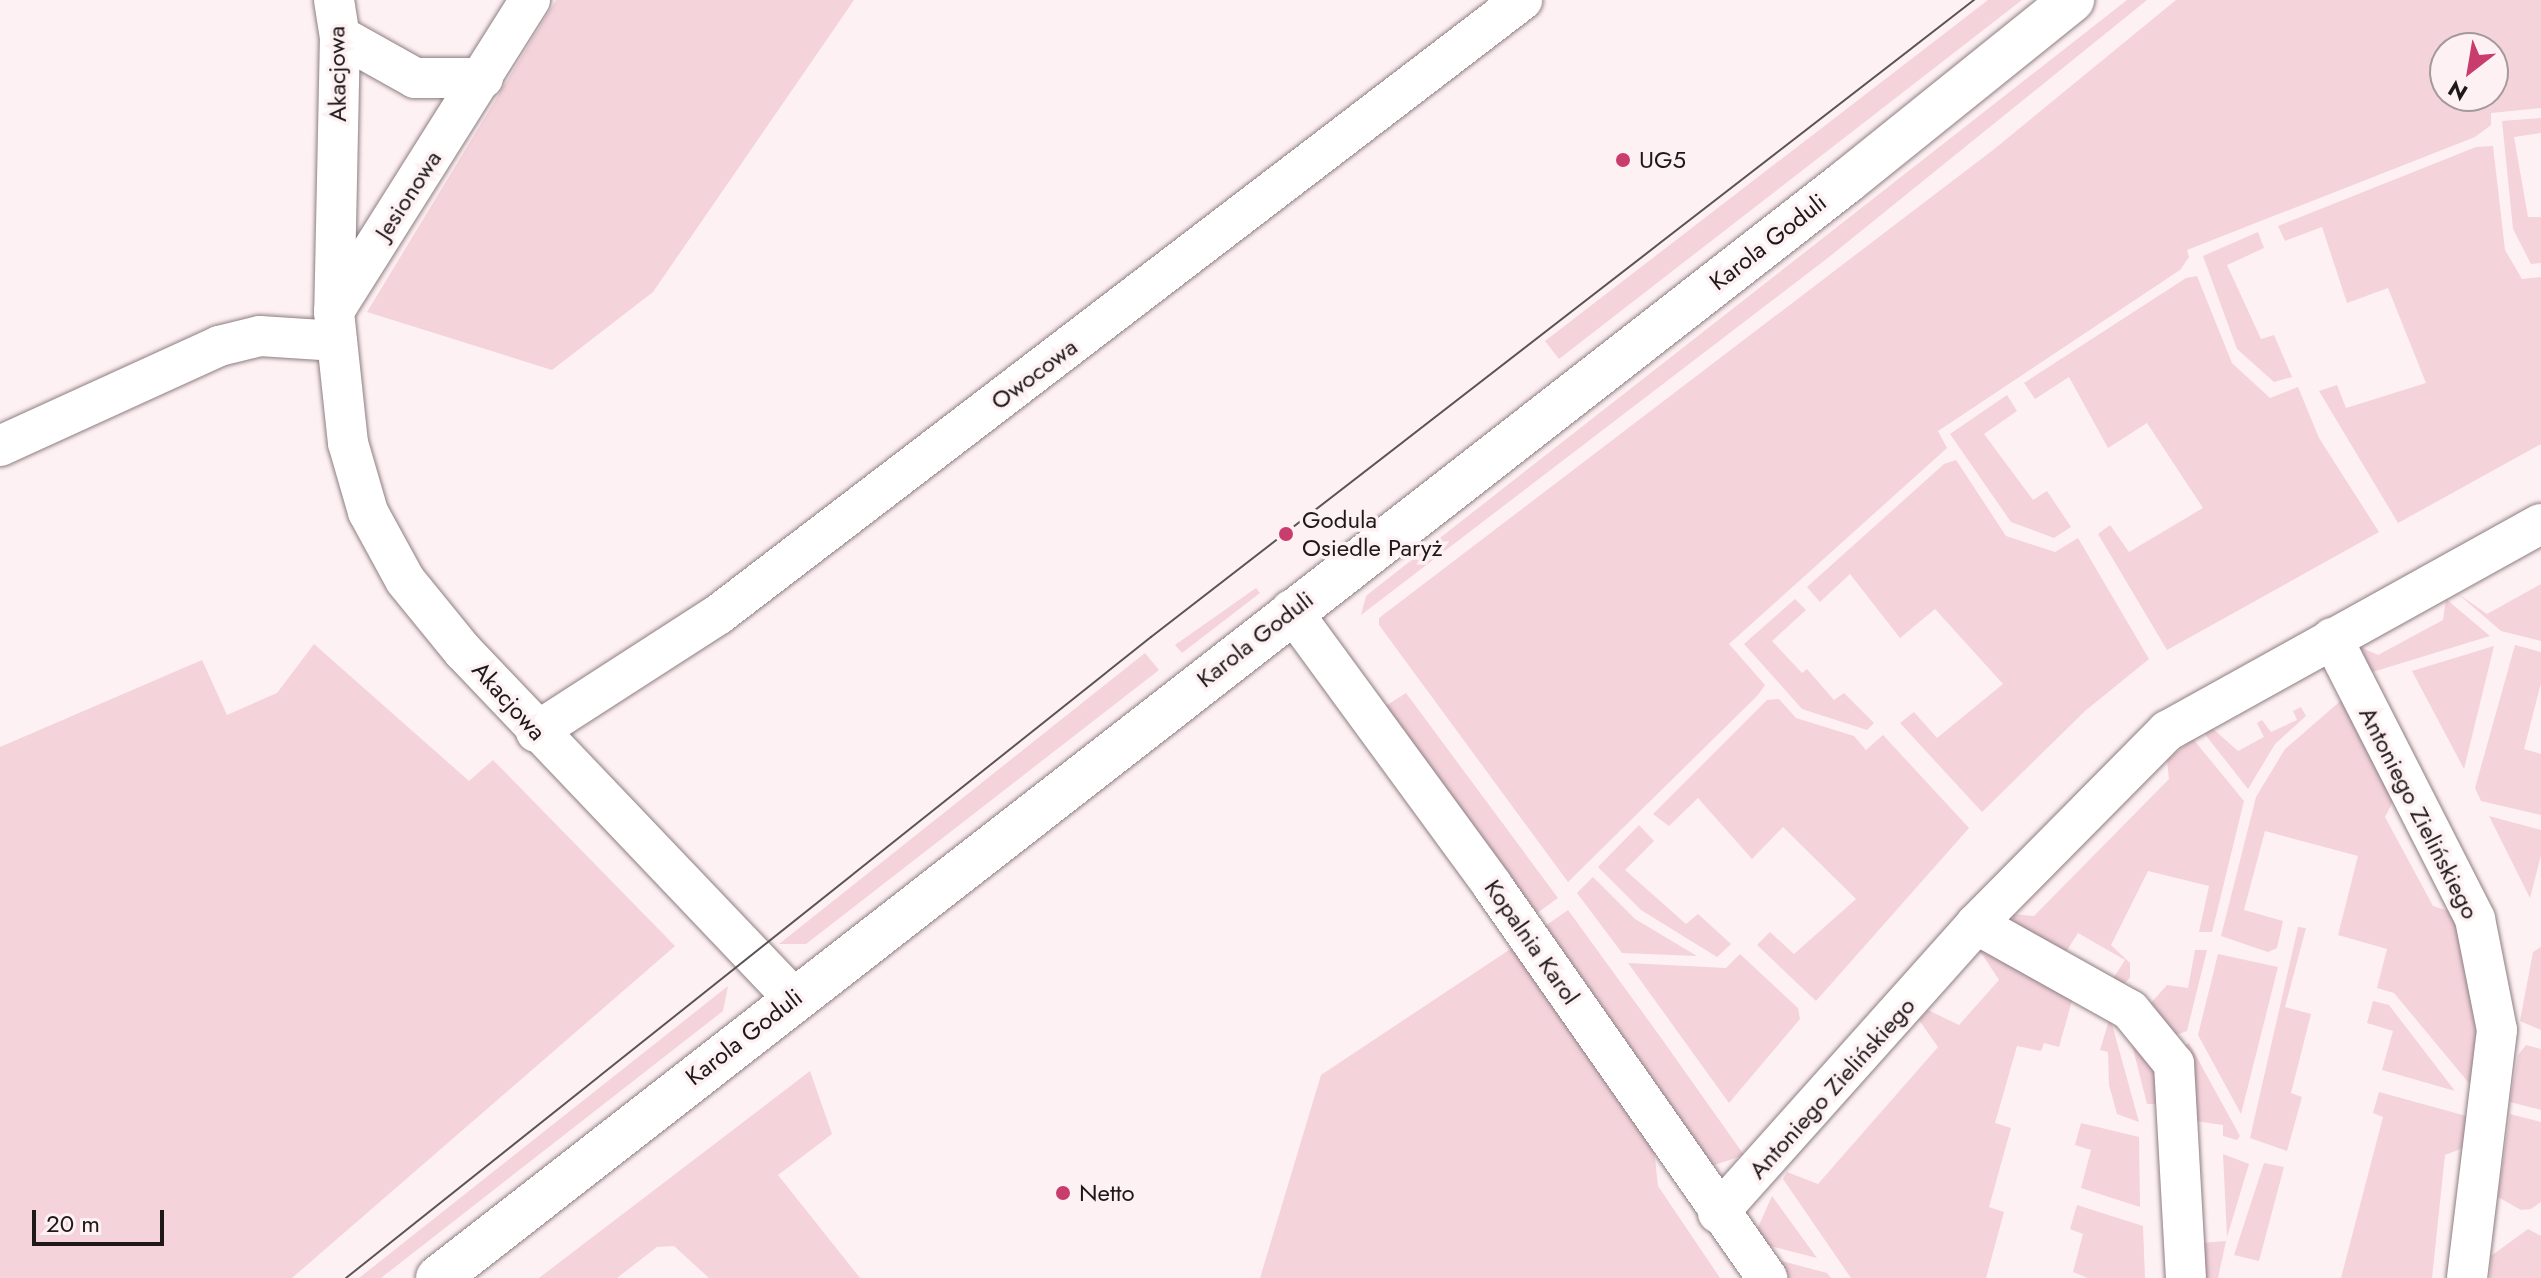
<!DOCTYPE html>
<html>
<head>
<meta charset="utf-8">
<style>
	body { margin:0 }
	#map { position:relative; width:2541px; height:1278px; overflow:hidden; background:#fef1f3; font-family:Jost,sans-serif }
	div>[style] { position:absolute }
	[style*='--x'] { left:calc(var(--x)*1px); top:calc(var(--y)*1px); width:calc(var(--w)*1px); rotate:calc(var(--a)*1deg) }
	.green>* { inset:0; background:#f4d3db }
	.roads { filter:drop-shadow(0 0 2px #8d7e81) drop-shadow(0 0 2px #8d7e81) }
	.street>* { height:40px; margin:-20px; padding:0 20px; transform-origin:20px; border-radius:20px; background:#fff }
	.secondary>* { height:44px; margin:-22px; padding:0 22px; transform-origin:22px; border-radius:22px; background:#fff }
	.tram>* { height:2px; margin:-1px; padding:0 1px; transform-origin:1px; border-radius:1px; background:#5b5354 }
	.dots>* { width:22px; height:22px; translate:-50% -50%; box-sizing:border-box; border:4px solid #fef1f3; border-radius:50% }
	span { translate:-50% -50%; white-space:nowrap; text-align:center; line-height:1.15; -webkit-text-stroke:7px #fef1f3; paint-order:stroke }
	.street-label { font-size:24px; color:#1e1819 }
	.poi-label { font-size:24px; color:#1e1819 }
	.left { translate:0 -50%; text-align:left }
	.north { position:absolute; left:2429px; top:32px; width:80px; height:80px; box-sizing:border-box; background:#fef1f3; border:2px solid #a49a9c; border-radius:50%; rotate:211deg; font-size:22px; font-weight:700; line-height:32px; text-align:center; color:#1e1819 }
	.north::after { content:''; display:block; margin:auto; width:28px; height:36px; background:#c93c6e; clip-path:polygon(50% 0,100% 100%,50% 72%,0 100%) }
	.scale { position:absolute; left:32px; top:1210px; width:132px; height:36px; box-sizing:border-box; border:4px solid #1e1819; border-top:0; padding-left:10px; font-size:24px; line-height:28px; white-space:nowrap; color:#1e1819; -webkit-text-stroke:6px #fef1f3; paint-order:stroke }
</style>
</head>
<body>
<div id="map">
	<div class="green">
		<i style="clip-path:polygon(556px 0,854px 0,653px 292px,552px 370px,367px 312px)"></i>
		<i style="clip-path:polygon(1988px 0,2022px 0,1559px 359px,1545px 341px)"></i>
		<i style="clip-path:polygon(2127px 0,2147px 0,1829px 257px,1361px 615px,1366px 596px,1376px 588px)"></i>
		<i style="clip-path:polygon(evenodd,2176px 0,2541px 0,2541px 108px,2491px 113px,2491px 125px,2475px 137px,2187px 250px,2189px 257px,2180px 270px,1938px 431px,1947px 448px,1729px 644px,1765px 685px,1758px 695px,1568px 882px,1379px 625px,1379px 618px,1993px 150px,2176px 0,2445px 48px,2493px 48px,2493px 96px,2445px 96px,2445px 48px)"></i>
		<i style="clip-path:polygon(2541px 118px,2541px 133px,2514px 137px,2528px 217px,2541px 217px,2541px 263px,2531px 264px,2513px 229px,2502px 121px)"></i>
		<i style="clip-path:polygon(2493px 146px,2505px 250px,2522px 279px,2541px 277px,2541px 444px,2398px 523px,2319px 391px,2337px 385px,2346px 408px,2426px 383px,2388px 288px,2347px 303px,2322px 227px,2285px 241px,2278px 226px,2476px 147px)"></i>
		<i style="clip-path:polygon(2258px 232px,2264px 248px,2227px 265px,2261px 339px,2274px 335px,2292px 377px,2274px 382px,2237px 349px,2203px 256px)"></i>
		<i style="clip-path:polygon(2197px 276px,2232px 363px,2270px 398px,2298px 387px,2319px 438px,2379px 532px,2167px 650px,2098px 534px,2110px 525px,2129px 552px,2203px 508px,2147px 423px,2108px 448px,2069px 377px,2035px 399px,2024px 383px,2186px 278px)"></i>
		<i style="clip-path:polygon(2007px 395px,2017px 411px,1984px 434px,2033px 500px,2047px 491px,2071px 527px,2054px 538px,2011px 522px,1950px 434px)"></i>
		<i style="clip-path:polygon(1956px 460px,2006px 536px,2055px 552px,2078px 538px,2149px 659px,2085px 711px,1982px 812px,1900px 723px,1914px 712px,1937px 738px,2003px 684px,1935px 609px,1900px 638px,1850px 574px,1820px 602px,1807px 587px,1944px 464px)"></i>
		<i style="clip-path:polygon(2541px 584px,2541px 641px,2501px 631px,2457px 593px,2487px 614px)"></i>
		<i style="clip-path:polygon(1256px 588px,1260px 593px,1182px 653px,1175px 645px)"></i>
		<i style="clip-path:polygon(1795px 599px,1806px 610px,1772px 641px,1802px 673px,1807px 669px,1834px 700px,1844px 693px,1874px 723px,1867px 730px,1802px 709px,1744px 644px)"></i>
		<i style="clip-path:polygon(2446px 599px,2490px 636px,2366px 674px,2360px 647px,2378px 655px,2443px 620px)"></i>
		<i style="clip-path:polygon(314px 644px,469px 781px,493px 760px,675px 946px,292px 1278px,0 1278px,0 747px,202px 660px,227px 715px,277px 693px)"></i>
		<i style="clip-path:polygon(2515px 645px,2541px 652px,2541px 683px,2524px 749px,2541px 754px,2541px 815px,2481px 801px,2475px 788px)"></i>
		<i style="clip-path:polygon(2494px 646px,2464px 769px,2412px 671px)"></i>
		<i style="clip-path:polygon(1145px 653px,1159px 670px,806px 944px,779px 944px)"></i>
		<i style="clip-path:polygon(1406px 693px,1558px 898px,1533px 916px,1384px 707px)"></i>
		<i style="clip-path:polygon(2345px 697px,2397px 794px,2385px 817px,2433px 906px,2458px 914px,2482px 1025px,2473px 1088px,2394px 993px,2377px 988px,2387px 949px,2338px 935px,2358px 856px,2265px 831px,2244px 910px,2283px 921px,2277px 948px,2268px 952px,2221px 936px,2256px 797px,2285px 749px)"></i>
		<i style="clip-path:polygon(1779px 699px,1796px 718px,1854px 736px,1866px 750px,1883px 735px,1969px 828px,1816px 1001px,1757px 945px,1770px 932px,1794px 954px,1856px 899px,1783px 827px,1752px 859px,1698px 798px,1669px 826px,1653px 814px,1767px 700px)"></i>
		<i style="clip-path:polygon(2301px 707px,2306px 716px,2275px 744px,2248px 789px,2204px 733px,2212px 728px,2238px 751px,2264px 737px,2257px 723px,2262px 720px,2271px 732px,2297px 720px,2293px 711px)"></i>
		<i style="clip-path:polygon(2193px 739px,2244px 801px,2212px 932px,2199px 932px,2209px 886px,2148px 871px,2111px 945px,2130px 963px,2130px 978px,2121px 986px,2109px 985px,2125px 960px,2078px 933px,2062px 958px,2014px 922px,2012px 914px,2034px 916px,2169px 779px,2167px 760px)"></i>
		<i style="clip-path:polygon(2489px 816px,2541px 830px,2541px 855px,2530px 898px)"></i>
		<i style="clip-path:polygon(1639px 825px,1654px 841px,1625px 870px,1686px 924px,1698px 914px,1731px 944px,1717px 957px,1641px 910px,1598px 867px)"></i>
		<i style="clip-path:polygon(1593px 877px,1635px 919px,1697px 956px,1622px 953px,1577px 893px)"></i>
		<i style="clip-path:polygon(1568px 910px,1659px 1035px,1744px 1155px,1709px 1167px,1541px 929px)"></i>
		<i style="clip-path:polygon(2298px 927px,2306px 928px,2285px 1007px,2311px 1014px,2291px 1093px,2302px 1097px,2287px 1151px,2250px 1138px)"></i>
		<i style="clip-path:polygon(2541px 947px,2541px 1030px,2520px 1021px,2533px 952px)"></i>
		<i style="clip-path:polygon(1512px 948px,1654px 1149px,1658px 1186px,1720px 1278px,1260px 1278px,1321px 1075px)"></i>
		<i style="clip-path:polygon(1983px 948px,2073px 997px,2059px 1047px,2044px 1043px,2041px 1051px,2017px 1046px,1995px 1123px,2011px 1128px,1989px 1207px,2004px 1212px,1986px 1278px,1851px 1278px,1783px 1179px,1787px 1172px,1818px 1184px,1938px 1047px,1919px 1020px,1928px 1010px,1959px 1025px,1999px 980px,1980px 951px)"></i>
		<i style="clip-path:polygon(2195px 950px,2207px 950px,2187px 1031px,2171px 1037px,2150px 1004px,2167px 985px,2188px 988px)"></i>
		<i style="clip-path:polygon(1740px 954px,1798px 1008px,1800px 1019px,1729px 1103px,1628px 963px,1726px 968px)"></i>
		<i style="clip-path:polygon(2218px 954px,2278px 967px,2241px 1114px,2198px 1035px)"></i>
		<i style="clip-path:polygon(728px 986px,723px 1011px,381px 1278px,359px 1278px)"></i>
		<i style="clip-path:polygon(2373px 1001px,2389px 1005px,2455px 1091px,2382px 1070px,2393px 1031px,2367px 1023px)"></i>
		<i style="clip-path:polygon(2110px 1017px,2139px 1122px,2117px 1114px,2109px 1085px,2108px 1052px,2100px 1050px)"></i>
		<i style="clip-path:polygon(2127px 1025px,2163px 1067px,2167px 1104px,2147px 1104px)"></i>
		<i style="clip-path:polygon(2189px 1043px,2240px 1136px,2237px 1140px,2223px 1136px,2223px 1125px,2195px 1121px,2180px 1048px)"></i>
		<i style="clip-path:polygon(2526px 1045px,2541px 1049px,2541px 1110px,2510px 1102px,2518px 1055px)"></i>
		<i style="clip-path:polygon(810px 1071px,832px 1134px,778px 1175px,860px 1278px,709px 1278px,674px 1246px,657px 1247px,617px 1278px,539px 1278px)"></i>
		<i style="clip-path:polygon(2379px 1092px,2470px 1117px,2466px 1147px,2445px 1155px,2432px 1278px,2341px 1278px,2383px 1117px,2373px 1113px)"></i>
		<i style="clip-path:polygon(2510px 1114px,2541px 1122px,2541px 1202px,2531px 1209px,2521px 1210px,2498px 1197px)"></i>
		<i style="clip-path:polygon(2081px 1123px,2139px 1137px,2140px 1207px,2081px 1188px,2091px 1150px,2075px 1145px)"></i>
		<i style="clip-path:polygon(2223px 1154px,2249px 1164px,2227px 1237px)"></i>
		<i style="clip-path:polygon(2264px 1163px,2284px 1167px,2259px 1261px,2234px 1255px)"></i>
		<i style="clip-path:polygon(1772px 1196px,1817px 1258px,1766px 1245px,1756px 1232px)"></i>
		<i style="clip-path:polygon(2077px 1205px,2143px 1226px,2145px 1278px,2088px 1278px,2073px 1272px,2083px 1234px,2070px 1229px)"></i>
		<i style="clip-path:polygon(2528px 1229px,2541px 1236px,2541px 1278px,2490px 1278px,2491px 1256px)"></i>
		<i style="clip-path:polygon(2226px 1241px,2218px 1278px,2203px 1278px,2201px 1243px)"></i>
		<i style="clip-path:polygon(1778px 1260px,1827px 1273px,1831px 1278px,1789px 1278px)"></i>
	</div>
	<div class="roads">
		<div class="street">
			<i style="--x:334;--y:0;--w:36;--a:81"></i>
			<i style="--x:340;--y:36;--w:276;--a:91.2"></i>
			<i style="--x:334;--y:312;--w:132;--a:83.9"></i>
			<i style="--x:348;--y:443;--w:72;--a:73.8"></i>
			<i style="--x:368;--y:512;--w:77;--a:61.4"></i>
			<i style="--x:405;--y:580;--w:92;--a:50.8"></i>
			<i style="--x:463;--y:651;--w:479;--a:46.4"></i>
			<i style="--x:340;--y:36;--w:86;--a:29.2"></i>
			<i style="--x:415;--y:78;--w:68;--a:0"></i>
			<i style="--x:334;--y:311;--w:368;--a:-57.8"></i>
			<i style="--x:0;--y:446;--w:241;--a:-24.5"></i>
			<i style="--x:219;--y:346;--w:42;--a:-13.7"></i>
			<i style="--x:260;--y:336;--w:77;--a:3.7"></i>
			<i style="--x:1291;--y:610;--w:341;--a:53.8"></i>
			<i style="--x:1492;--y:885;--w:480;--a:55"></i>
			<i style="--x:2332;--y:638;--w:315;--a:63"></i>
			<i style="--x:2475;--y:919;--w:113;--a:78.8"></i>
			<i style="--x:2497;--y:1030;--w:250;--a:96.9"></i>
			<i style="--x:536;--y:732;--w:218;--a:-32.8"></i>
			<i style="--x:719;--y:614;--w:1011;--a:-37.4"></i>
			<i style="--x:1976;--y:924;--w:176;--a:29.2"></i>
			<i style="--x:2130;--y:1010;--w:70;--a:50.8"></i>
			<i style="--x:2174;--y:1064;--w:214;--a:86.8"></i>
			<i style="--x:1718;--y:1213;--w:387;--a:-48.2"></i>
			<i style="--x:1976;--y:924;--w:272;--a:-45.3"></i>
			<i style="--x:2167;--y:731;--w:427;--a:-29"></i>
		</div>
		<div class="secondary">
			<i style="--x:438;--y:1278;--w:1786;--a:-37.9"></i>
			<i style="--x:1847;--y:181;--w:289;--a:-38.8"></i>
		</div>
	</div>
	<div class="tram">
		<i style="--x:346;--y:1278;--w:1029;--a:-38.53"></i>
		<i style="--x:1151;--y:637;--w:1041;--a:-37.74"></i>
	</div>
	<div class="dots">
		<i style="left:1623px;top:160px;background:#c93c6e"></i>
		<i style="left:1286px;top:534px;background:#c93c6e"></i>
		<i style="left:1063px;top:1193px;background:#c93c6e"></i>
	</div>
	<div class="street-label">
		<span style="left:337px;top:74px;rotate:-91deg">Akacjowa</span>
		<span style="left:408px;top:195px;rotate:-57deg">Jesionowa</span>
		<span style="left:1768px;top:242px;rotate:-38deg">Karola Goduli</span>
		<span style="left:1034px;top:374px;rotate:-37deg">Owocowa</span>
		<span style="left:1255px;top:639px;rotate:-38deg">Karola Goduli</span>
		<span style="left:509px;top:701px;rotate:48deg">Akacjowa</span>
		<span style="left:2419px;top:813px;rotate:63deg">Antoniego Zielińskiego</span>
		<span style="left:1532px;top:942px;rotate:55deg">Kopalnia Karol</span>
		<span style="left:744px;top:1037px;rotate:-38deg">Karola Goduli</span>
		<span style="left:1832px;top:1088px;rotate:-48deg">Antoniego Zielińskiego</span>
	</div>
	<div class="poi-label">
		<span class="left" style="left:1639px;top:160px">UG5</span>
		<span class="left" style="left:1302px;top:534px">Godula<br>Osiedle Paryż</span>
		<span class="left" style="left:1079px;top:1193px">Netto</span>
	</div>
	<div class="north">N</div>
	<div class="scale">20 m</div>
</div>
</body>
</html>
